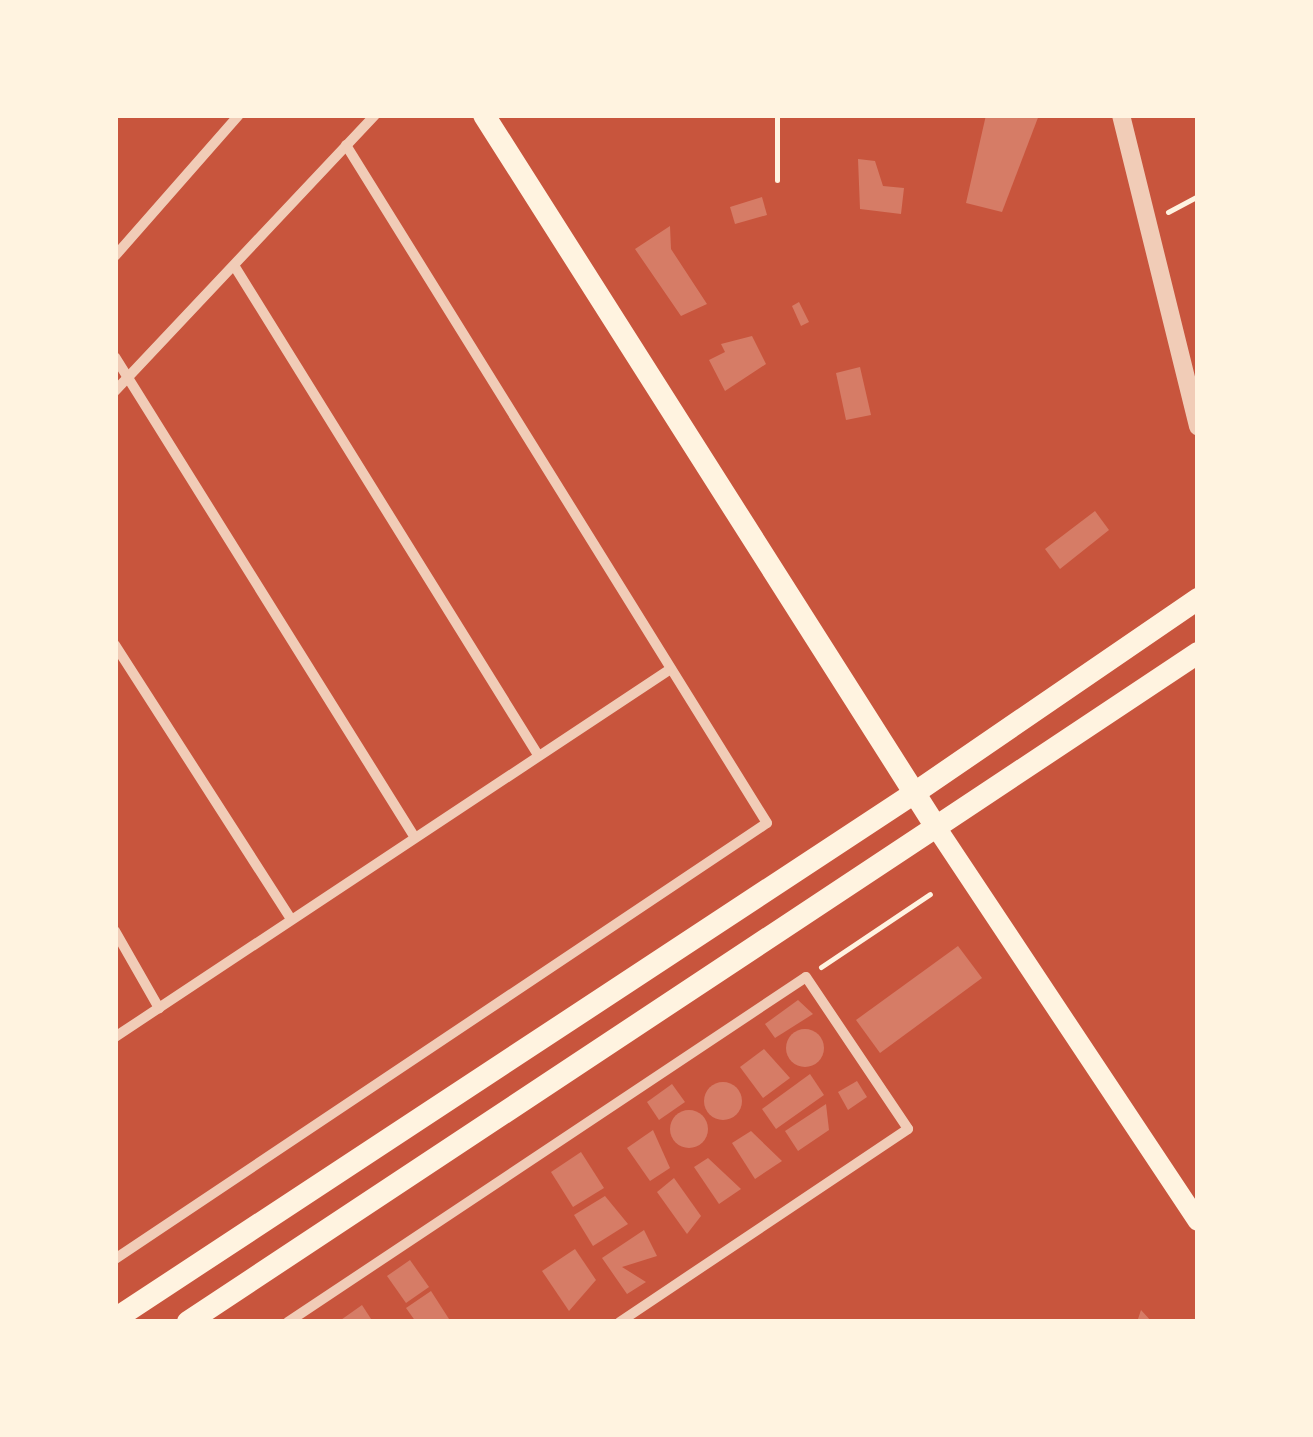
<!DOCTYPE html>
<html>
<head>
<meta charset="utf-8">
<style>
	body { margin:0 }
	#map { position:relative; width:1313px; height:1437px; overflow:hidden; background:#c8553d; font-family:Inter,sans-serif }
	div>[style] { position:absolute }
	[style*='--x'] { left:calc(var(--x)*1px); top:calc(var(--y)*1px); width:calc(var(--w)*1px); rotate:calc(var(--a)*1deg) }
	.building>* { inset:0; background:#d67c66 }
	.round { border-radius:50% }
	.path>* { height:5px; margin:-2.5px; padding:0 2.5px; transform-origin:2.5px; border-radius:2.5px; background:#fff3e0 }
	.minor>* { height:10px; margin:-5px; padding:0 5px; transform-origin:5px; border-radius:5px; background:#f1ccb7 }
	.tertiary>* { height:18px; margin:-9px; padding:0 9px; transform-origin:9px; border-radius:9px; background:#f1ccb7 }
	.secondary>* { height:20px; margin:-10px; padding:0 10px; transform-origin:10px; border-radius:10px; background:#fff3e0 }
	.primary>* { height:22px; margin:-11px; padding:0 11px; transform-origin:11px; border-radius:11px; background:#fff3e0 }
	.trunk>* { height:22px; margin:-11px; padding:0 11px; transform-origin:11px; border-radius:11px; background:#fff3e0 }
	span { translate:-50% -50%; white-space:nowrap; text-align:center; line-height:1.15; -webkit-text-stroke:8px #fff3e0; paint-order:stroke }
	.frame { position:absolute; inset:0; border:118px solid #fff3e0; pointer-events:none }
</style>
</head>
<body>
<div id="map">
	<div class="building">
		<i style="clip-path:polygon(986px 115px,1039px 115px,1002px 212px,966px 203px)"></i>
		<i style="clip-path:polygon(858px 159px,875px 161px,883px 186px,904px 188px,901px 214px,860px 209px)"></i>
		<i style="clip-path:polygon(762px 197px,767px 215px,735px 224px,730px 207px)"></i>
		<i style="clip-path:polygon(670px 226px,671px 249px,707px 304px,681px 316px,635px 249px)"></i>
		<i style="clip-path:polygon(799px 302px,809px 322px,801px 326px,792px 306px)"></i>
		<i style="clip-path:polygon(752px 336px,766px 364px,725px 391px,709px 360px,725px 352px,721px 344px)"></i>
		<i style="clip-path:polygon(860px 367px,871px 415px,846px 420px,836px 373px)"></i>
		<i style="clip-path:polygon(1095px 511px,1109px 530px,1060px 569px,1045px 549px)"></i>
		<i style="clip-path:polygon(958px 946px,982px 978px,880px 1053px,856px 1020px)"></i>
		<i style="clip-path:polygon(798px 1000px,813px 1014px,775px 1038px,765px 1024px)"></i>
		<i class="round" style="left:786px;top:1029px;width:38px;height:38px"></i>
		<i style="clip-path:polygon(764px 1049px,790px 1078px,763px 1098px,740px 1067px)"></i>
		<i style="clip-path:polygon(810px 1074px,824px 1095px,776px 1129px,762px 1109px)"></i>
		<i style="clip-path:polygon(857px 1081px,867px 1097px,848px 1110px,838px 1092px)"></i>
		<i class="round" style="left:704px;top:1082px;width:38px;height:38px"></i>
		<i style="clip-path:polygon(672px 1084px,685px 1102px,659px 1120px,647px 1102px)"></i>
		<i style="clip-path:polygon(826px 1104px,829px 1130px,798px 1151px,785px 1131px)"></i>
		<i class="round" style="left:670px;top:1110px;width:38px;height:38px"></i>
		<i style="clip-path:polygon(653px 1130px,670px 1168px,650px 1181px,627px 1148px)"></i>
		<i style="clip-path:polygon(751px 1131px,782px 1161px,755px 1179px,732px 1143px)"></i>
		<i style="clip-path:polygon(581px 1152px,604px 1188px,573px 1207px,551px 1172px)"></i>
		<i style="clip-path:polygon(708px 1158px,741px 1189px,719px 1204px,694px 1167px)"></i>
		<i style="clip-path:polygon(674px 1178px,701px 1216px,687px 1234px,657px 1192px)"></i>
		<i style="clip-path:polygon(605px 1196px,628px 1224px,593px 1246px,574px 1215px)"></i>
		<i style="clip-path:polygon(644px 1230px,657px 1256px,622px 1267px,646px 1282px,627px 1294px,602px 1258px)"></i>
		<i style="clip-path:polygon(575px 1249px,596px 1280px,569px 1311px,542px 1271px)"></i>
		<i style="clip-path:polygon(410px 1260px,429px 1287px,406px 1303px,387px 1276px)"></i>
		<i style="clip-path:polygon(431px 1291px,449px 1319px,416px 1322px,406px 1308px)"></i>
		<i style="clip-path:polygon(362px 1305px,373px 1322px,338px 1322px)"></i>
		<i style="clip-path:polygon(1141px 1310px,1152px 1322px,1137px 1322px)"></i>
	</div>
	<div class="path">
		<i style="--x:777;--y:180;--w:65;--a:-90"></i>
		<i style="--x:1168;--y:212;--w:34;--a:-28"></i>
		<i style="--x:821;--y:967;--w:131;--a:-33.8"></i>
	</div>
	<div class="minor">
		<i style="--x:115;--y:256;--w:188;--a:-48.7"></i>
		<i style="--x:235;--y:267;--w:574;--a:58.16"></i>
		<i style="--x:115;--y:357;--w:565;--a:58.03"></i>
		<i style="--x:115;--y:391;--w:379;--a:-46.7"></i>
		<i style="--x:115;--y:645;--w:324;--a:57.3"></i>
		<i style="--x:115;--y:931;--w:89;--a:60.3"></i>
		<i style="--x:115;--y:1037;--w:665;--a:-33.52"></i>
		<i style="--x:115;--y:1259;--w:784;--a:-33.77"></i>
		<i style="--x:767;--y:823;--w:798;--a:-121.84"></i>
		<i style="--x:288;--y:1322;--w:622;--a:-33.66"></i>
		<i style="--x:806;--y:977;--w:183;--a:56.1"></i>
		<i style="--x:908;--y:1129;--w:347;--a:146.2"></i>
	</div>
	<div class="tertiary">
		<i style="--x:1121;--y:115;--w:321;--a:76.1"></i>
	</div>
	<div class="secondary">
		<i style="--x:936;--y:827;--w:473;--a:56.4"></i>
	</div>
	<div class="primary">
		<i style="--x:916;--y:792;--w:342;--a:-34.4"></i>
		<i style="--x:936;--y:827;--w:315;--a:-33.6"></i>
	</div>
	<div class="trunk">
		<i style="--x:115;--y:1319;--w:959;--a:-33.34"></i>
		<i style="--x:188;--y:1322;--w:897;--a:-33.5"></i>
		<i style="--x:936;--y:827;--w:843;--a:-122.41"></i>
	</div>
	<div class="frame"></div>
</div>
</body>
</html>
